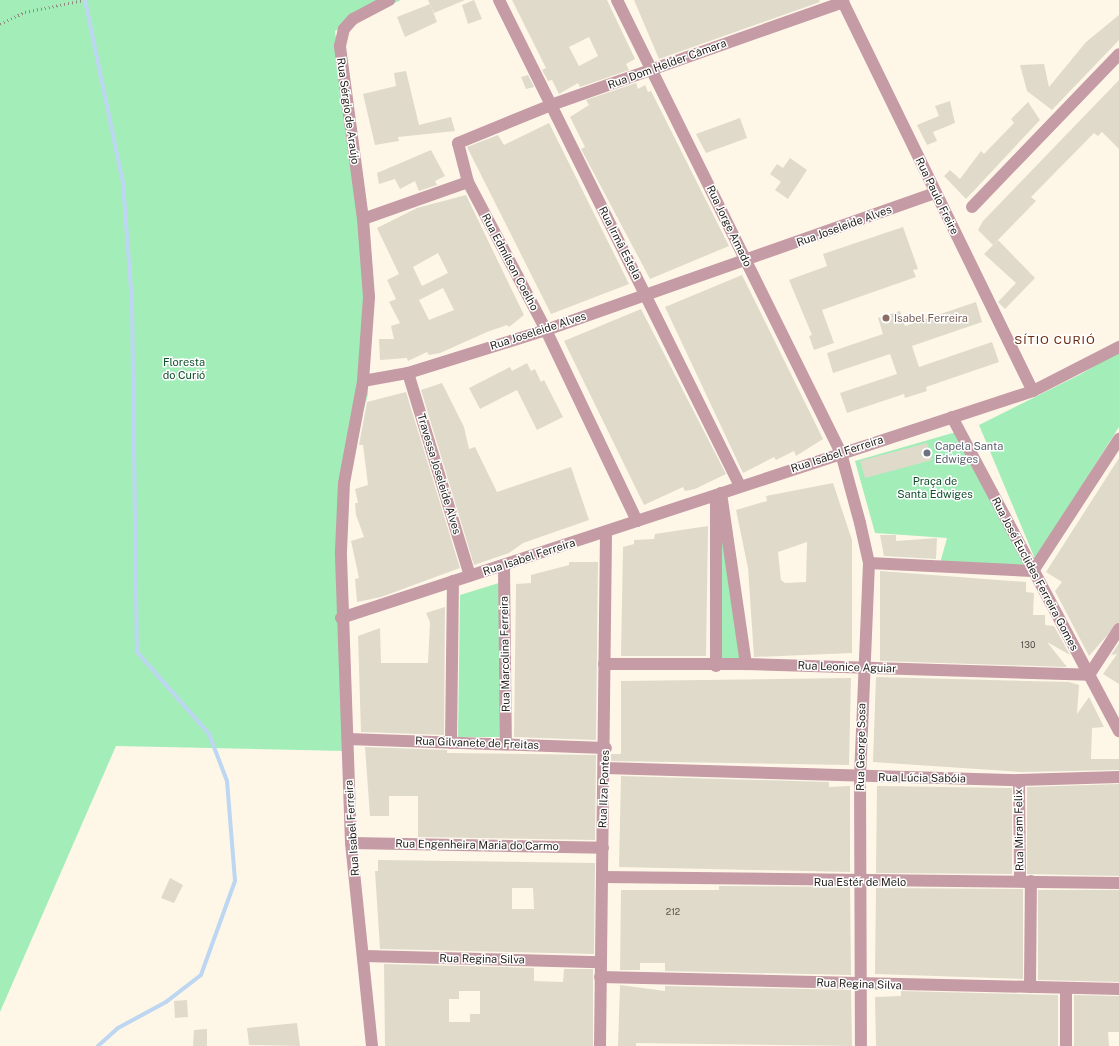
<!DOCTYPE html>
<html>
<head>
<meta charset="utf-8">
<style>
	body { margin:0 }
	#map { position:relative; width:1119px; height:1046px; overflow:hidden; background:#fef7e8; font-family:"Public Sans",sans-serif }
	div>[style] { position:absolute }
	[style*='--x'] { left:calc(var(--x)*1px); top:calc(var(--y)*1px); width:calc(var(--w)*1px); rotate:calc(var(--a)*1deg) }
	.green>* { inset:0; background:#a3edb9 }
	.stream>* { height:4px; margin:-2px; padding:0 2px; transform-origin:2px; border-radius:2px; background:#bdd6f1 }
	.building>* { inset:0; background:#e0dacb }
	.path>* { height:2.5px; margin-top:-1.25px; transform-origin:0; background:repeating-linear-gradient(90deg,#928d83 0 1px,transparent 0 4px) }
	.minor>* { height:12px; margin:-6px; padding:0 6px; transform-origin:6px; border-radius:6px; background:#c59ba5 }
	.dots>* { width:11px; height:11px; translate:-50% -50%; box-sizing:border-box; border:2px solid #fff; border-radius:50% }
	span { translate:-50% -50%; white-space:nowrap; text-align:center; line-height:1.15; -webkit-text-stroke:3px #fff; paint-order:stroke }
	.number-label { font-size:9px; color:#55524a }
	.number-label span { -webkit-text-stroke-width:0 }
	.street-label { font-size:11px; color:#27241f }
	.education-label { font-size:11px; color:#785e54 }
	.left { translate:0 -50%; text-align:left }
	.park-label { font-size:11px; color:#0f4f2a }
	.worship-label { font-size:11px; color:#5b616d }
	.neighbourhood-label { font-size:12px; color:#6c2b11; letter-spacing:1px }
</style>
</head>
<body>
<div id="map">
	<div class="green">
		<i style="clip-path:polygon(0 0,401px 0,335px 31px,367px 251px,368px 394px,345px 476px,346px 751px,116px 746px,0 1012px)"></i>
		<i style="clip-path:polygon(1119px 351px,1119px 427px,1035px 559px,979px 425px,1081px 374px)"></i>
		<i style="clip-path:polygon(963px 430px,1027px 566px,940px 563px,947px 538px,875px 533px,855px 461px)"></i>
		<i style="clip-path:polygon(720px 520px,740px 658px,720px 658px)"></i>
		<i style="clip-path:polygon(502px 582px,501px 737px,458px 737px,460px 595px)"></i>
	</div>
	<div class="stream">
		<i style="--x:85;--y:0;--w:187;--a:78.3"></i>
		<i style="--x:123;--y:183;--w:120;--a:85.7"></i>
		<i style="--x:132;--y:303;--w:349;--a:89.2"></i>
		<i style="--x:137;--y:652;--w:109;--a:48.7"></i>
		<i style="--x:209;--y:734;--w:50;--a:69"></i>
		<i style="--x:227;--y:781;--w:100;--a:85.4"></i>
		<i style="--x:235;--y:881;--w:100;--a:109.9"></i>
		<i style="--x:201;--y:975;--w:44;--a:142.4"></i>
		<i style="--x:166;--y:1002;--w:55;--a:151.6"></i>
		<i style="--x:118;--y:1028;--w:27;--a:138"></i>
	</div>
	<div class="building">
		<i style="clip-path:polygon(428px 0,465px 0,434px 13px)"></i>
		<i style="clip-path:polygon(474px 0,482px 19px,468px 24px,462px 5px)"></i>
		<i style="clip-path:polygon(evenodd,512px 0,607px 0,635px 59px,626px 64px,629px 70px,580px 87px,578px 83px,559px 94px,552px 80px,548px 81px,542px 70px,546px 68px,512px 0,589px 37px,598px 56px,579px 66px,569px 47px,589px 37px)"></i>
		<i style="clip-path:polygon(634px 0,819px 0,820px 2px,659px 59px)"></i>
		<i style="clip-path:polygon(430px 4px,437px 22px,405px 37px,397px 17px)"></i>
		<i style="clip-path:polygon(1119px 15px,1119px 40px,1052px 110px,1027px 91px,1020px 65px,1044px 64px,1049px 87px,1086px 42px)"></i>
		<i style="clip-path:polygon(406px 71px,419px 125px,451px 117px,455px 131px,398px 137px,399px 141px,375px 145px,363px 94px,396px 86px,394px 73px)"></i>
		<i style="clip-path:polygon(528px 75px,534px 87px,526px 89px,521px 77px)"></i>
		<i style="clip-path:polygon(1119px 80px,1119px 149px,1102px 132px,1098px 136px,1094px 133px,1031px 197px,1036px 201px,993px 245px,978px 230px,983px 221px)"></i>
		<i style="clip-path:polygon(636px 83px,638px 89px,645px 85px,648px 92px,651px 91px,729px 246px,650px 279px,581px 149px,585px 147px,570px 117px,589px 105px,586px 100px)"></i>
		<i style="clip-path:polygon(950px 101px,955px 123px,933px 132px,937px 141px,927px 145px,917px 125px,939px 116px,935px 106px)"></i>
		<i style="clip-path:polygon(1028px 102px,1040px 120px,966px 199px,944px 176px,950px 170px,960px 179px,981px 151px,984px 154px,1014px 123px,1011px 119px)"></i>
		<i style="clip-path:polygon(740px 118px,747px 138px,706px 153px,696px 134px)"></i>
		<i style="clip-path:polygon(549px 123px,629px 284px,551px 314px,467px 147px,498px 135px,504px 145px)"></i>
		<i style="clip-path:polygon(431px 150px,445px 176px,435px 181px,437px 185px,419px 191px,415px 181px,400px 189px,395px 179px,379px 184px,377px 173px)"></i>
		<i style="clip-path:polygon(790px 158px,807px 170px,788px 199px,775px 190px,781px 182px,770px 174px,777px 164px,783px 168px)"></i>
		<i style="clip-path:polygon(evenodd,466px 195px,524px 315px,509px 327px,507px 325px,487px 332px,440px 353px,429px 355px,427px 352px,408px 361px,407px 358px,380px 360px,379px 339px,394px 339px,391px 326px,400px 323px,389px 302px,396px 299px,387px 280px,399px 274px,377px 228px,417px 208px,466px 195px,438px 253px,448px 273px,422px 286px,413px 267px,438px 253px,466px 195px,443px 288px,454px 310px,429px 320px,419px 300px,443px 288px)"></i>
		<i style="clip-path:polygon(903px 227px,918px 269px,913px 270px,916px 277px,822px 310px,834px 343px,814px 350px,809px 336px,812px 335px,789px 280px,827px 266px,823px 254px)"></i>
		<i style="clip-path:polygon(998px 240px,1035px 278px,1005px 309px,998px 302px,1016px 283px,984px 254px)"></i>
		<i style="clip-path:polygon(742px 275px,823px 439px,796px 456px,794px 451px,776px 460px,774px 457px,743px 473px,665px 307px)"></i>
		<i style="clip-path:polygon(976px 302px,982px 322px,912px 346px,919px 367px,992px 342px,999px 362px,926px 387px,927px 391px,905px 398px,904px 394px,847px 413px,840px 393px,897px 374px,890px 354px,833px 373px,827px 353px,883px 334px,878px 318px,900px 311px,905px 326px)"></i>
		<i style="clip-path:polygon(641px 309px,726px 474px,695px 489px,685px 491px,683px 487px,644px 505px,564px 341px)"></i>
		<i style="clip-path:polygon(527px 363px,531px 371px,535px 369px,541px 382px,544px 380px,563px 417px,537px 430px,517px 390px,480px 409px,469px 388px,510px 367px,512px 371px)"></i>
		<i style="clip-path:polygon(442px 383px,464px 427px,469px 449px,475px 447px,497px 492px,571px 467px,589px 520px,523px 543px,509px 553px,474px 565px,421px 390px)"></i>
		<i style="clip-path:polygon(406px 392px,460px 568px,381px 597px,357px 602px,355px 579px,359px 578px,351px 541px,364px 537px,356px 515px,355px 503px,358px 503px,355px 489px,368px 485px,363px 445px,359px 445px,367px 402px)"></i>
		<i style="clip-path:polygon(927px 443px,932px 460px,865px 478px,860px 461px)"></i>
		<i style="clip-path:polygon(1119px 458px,1119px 622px,1089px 656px,1055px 591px,1062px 582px,1046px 572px)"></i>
		<i style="clip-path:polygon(evenodd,833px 483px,852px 540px,852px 653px,754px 657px,748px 568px,736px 510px,767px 501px,766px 496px,833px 483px,807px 542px,806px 582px,785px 583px,781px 580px,778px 552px,807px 542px)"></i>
		<i style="clip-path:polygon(708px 526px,706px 656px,621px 656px,623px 547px,634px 544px,634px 540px,654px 539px,655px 534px)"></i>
		<i style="clip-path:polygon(880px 535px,896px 535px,896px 541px,937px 538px,936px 559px,884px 556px)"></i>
		<i style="clip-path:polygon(569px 562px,598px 562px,596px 740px,514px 737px,516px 584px,531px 583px,531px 575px,569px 565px)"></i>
		<i style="clip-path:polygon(880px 571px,1026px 582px,1026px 592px,1034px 593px,1033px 615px,1045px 615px,1045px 625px,1054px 626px,1070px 655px,1047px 642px,1067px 667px,880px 661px)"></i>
		<i style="clip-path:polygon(445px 607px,444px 735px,361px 732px,358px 636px,380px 628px,381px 663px,428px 663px,430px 622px,426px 613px)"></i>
		<i style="clip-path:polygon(1119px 643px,1119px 684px,1103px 674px,1117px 654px,1111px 655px)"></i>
		<i style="clip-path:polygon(876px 677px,1069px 682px,1079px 685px,1077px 714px,1089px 697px,1104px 727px,1092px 728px,1091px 759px,1119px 759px,1119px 770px,1020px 772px,873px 762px)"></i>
		<i style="clip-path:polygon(851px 678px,849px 765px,611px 761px,611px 754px,621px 754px,621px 681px)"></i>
		<i style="clip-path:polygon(365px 747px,447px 750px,447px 753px,596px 755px,595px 840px,418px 837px,418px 796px,389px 796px,389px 816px,370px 816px)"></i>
		<i style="clip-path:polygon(621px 776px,829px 782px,829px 787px,850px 786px,850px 872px,619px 867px)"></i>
		<i style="clip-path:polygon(1119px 784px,1119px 876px,1027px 874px,1027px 787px)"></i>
		<i style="clip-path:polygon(877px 786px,1012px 788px,1012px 874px,876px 873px)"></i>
		<i style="clip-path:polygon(evenodd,378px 860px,595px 863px,594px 954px,380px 949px,375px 871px,378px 871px,378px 860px,512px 888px,533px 888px,534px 909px,512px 909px,512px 888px)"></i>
		<i style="clip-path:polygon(170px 878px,183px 885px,174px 903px,161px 898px)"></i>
		<i style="clip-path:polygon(719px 886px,850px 887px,851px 975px,665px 971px,665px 963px,640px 963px,640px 970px,620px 970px,621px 890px,719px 890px)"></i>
		<i style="clip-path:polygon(876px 888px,1023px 889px,1023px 979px,875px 974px)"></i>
		<i style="clip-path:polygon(1038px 890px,1119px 890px,1119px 982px,1038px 980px)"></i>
		<i style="clip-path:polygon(evenodd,384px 964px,534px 968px,534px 981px,563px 982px,564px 969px,593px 969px,593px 1046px,385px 1046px,384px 964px,459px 991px,480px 991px,480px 1014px,470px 1014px,470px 1022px,449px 1022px,449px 999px,459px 999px,459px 991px)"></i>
		<i style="clip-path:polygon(620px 985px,665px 991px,665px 986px,851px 990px,852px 1046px,636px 1043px,636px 1046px,618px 1046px)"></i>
		<i style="clip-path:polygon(901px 991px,1058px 995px,1058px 1046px,876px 1046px,875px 997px,901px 996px)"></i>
		<i style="clip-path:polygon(1074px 995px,1119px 996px,1119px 1032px,1108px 1032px,1109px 1046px,1074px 1046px)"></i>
		<i style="clip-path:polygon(187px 1000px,188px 1017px,175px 1018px,174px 1001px)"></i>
		<i style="clip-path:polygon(297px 1023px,300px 1046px,249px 1045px,247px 1028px)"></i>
		<i style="clip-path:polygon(207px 1029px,207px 1046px,193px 1046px,194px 1030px)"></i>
	</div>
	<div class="path">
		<i style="--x:0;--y:24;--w:28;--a:-26"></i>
		<i style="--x:25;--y:12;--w:60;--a:-11.5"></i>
	</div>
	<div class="minor">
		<i style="--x:499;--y:0;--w:542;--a:63.62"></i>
		<i style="--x:617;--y:0;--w:505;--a:63.69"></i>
		<i style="--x:841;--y:453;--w:73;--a:74.8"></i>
		<i style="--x:860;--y:523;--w:41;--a:77.3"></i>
		<i style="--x:869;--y:563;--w:213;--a:92.4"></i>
		<i style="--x:860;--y:776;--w:270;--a:89.8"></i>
		<i style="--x:842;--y:0;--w:435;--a:64"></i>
		<i style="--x:972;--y:207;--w:212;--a:-46.1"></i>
		<i style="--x:363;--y:219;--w:111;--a:-19.4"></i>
		<i style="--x:408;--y:373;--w:212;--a:73"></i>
		<i style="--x:363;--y:381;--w:46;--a:-10.1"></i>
		<i style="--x:408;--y:373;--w:145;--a:-17.3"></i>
		<i style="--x:546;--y:330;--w:412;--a:-19.4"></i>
		<i style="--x:952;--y:417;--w:356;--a:62"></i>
		<i style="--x:721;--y:493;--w:173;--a:81.7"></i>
		<i style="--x:637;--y:521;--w:212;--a:-115.5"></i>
		<i style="--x:546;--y:330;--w:167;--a:-117.8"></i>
		<i style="--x:468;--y:182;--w:40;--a:-104.4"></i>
		<i style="--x:458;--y:143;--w:100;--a:-22.2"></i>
		<i style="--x:551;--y:105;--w:310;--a:-19.4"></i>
		<i style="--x:869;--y:563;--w:164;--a:2.8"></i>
		<i style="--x:1033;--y:571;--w:158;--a:-56.9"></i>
		<i style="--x:504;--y:565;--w:179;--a:89.4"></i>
		<i style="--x:341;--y:618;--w:728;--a:-18.16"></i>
		<i style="--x:1033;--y:391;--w:97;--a:-27.1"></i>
		<i style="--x:604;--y:664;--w:142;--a:0"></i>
		<i style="--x:746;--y:664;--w:343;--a:1.8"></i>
		<i style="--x:1089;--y:675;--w:55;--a:-56.9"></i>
		<i style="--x:716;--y:666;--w:166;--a:-90"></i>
		<i style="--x:348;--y:739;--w:258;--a:2"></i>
		<i style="--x:451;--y:743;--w:162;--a:-89.3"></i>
		<i style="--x:605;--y:768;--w:414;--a:1.7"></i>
		<i style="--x:1019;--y:780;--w:100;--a:-1.7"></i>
		<i style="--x:1019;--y:780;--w:101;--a:89.4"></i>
		<i style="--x:351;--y:843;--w:252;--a:1.1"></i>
		<i style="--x:602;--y:877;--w:517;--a:0.66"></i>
		<i style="--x:364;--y:956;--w:236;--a:1.5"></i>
		<i style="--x:600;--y:977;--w:519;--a:1.32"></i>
		<i style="--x:1030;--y:987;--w:106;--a:-89.5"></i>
		<i style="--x:1066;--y:988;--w:58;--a:90"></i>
		<i style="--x:372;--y:1046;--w:204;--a:-95.9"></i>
		<i style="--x:351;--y:843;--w:292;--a:-92"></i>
		<i style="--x:341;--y:551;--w:68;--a:-87.5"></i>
		<i style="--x:344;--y:483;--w:104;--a:-79.4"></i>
		<i style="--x:363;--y:381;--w:84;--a:-85.9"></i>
		<i style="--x:369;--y:297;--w:78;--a:-94.4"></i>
		<i style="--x:363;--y:219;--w:175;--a:-97.6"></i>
		<i style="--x:340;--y:46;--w:17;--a:-77"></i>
		<i style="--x:344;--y:29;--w:13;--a:-48"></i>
		<i style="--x:353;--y:19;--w:41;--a:-27.8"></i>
		<i style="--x:600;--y:1046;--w:514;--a:-89.33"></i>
	</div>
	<div class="dots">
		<i style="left:886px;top:318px;background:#8d6e63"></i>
		<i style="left:927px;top:453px;background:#6b7280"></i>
	</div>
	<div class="number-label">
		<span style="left:1028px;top:645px">130</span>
		<span style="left:673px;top:912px">212</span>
	</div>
	<div class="street-label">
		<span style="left:667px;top:64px;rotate:-20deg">Rua Dom Helder Câmara</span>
		<span style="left:348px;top:111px;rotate:82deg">Rua Sérgio de Araújo</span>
		<span style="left:937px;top:196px;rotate:64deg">Rua Paulo Freire</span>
		<span style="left:729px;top:226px;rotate:64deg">Rua Jorge Amado</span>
		<span style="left:844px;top:226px;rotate:-20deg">Rua Joseleide Alves</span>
		<span style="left:620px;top:243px;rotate:63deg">Rua Irmã Estela</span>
		<span style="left:510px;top:262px;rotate:62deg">Rua Edmílson Coelho</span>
		<span style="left:538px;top:331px;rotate:-18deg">Rua Joseleide Alves</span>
		<span style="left:837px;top:454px;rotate:-18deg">Rua Isabel Ferreira</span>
		<span style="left:439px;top:474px;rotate:73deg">Travessa Joseleide Alves</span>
		<span style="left:529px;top:557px;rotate:-18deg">Rua Isabel Ferreira</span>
		<span style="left:1035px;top:574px;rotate:62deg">Rua José Euclides Ferreira Gomes</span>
		<span style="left:505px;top:654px;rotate:-91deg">Rua Marcolina Ferreira</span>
		<span style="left:847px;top:667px;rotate:2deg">Rua Leonice Aguiar</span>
		<span style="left:477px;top:743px;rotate:2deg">Rua Gilvanete de Freitas</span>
		<span style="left:861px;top:747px;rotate:-89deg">Rua George Sosa</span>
		<span style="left:922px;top:778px;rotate:1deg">Rua Lúcia Sabóia</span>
		<span style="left:604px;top:789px;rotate:-88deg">Rua Ilza Pontes</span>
		<span style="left:352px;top:828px;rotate:-94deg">Rua Isabel Ferreira</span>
		<span style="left:1019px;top:830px;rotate:-91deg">Rua Miram Felix</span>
		<span style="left:477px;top:845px;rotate:1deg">Rua Engenheira Maria do Carmo</span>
		<span style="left:860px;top:882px">Rua Estér de Melo</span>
		<span style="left:482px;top:959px;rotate:1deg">Rua Regina Silva</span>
		<span style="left:859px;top:984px;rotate:2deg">Rua Regina Silva</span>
	</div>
	<div class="education-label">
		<span class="left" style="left:894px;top:318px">Isabel Ferreira</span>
	</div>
	<div class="park-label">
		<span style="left:184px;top:369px">Floresta<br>do Curió</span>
		<span style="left:935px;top:488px">Praça de<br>Santa Edwiges</span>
	</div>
	<div class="worship-label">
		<span class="left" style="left:935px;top:453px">Capela Santa<br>Edwiges</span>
	</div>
	<div class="neighbourhood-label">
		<span style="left:1055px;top:341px">SÍTIO CURIÓ</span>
	</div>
</div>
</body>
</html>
